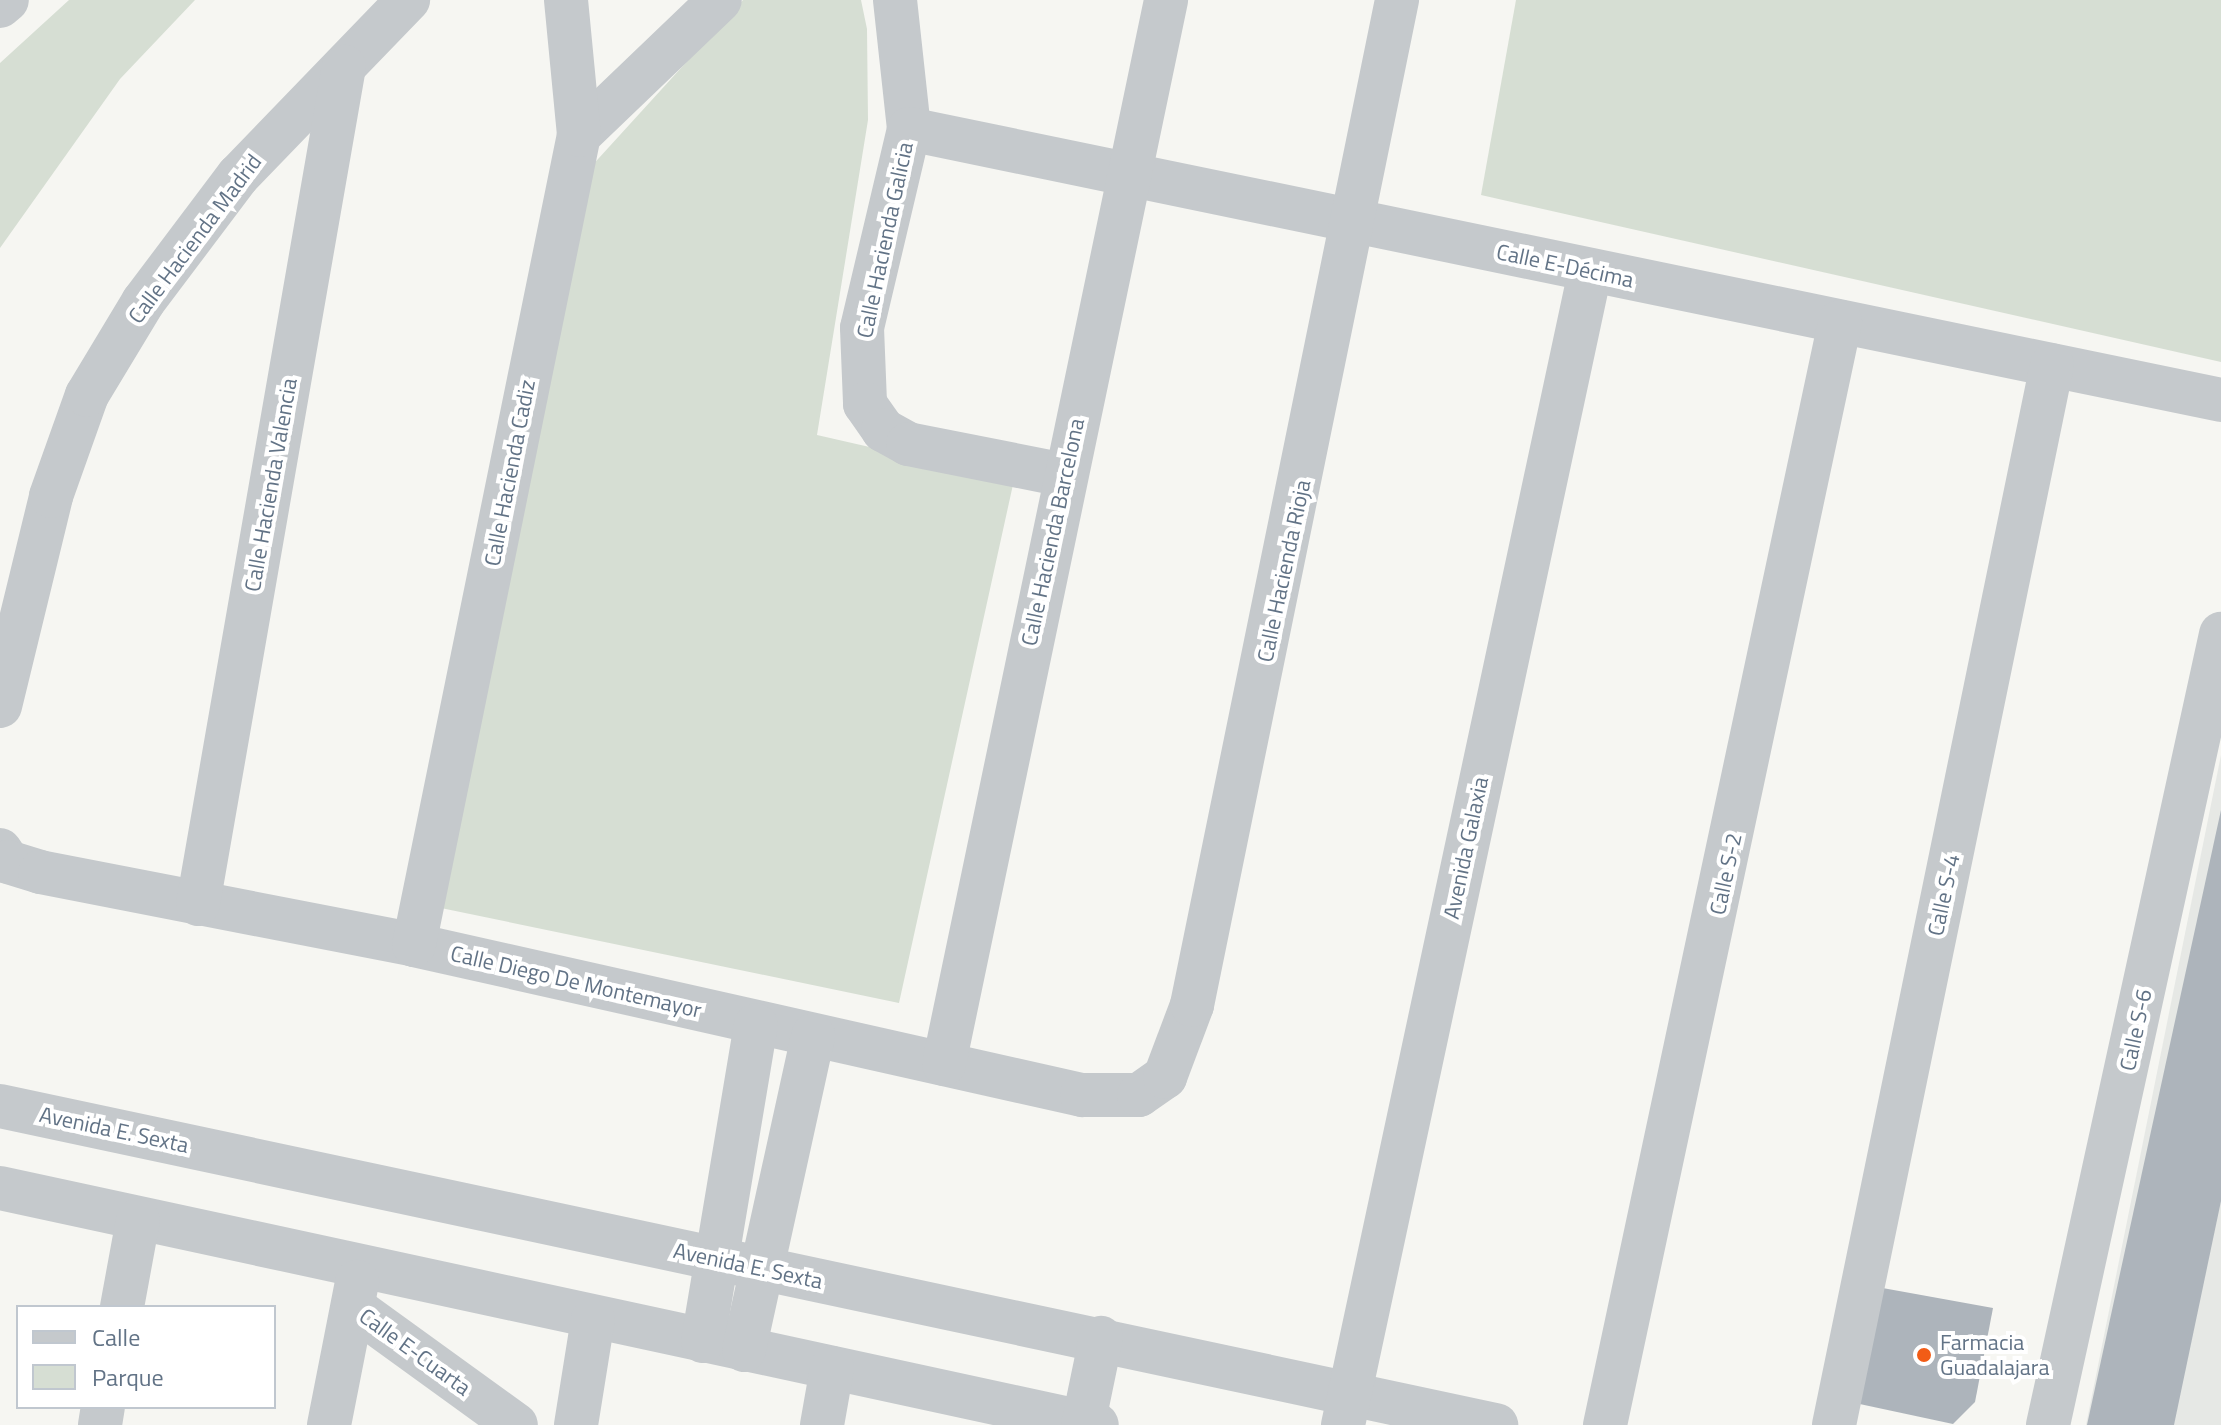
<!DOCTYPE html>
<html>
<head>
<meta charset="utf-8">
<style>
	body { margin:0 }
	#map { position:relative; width:2221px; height:1425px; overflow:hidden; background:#f6f6f2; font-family:"Titillium Web",sans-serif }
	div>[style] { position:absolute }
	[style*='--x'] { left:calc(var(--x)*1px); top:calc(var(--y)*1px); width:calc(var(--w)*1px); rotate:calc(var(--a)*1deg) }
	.built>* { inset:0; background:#e6e8e5 }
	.green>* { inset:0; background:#d6ded3 }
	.building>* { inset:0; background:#adb4bb }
	.minor>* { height:44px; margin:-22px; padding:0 22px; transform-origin:22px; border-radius:22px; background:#c5c9cc }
	.dots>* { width:22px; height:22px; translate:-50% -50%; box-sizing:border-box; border:4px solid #fff; border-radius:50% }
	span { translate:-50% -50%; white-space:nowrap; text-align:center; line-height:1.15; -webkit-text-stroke:8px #fff; paint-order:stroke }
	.street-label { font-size:22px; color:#627386 }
	.poi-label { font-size:22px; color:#627386 }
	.left { translate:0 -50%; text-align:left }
	.legend { position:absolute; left:16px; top:1305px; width:260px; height:104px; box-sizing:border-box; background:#fff; border:2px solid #c0c7cf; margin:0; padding:10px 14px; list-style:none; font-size:24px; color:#627386 }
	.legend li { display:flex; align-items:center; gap:16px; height:40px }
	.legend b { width:40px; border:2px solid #c0c7cf }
</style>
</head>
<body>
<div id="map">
	<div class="built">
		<i style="clip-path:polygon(2221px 755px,2221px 1425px,2086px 1425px)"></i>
	</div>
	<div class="green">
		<i style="clip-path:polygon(69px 0,195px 0,120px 79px,0 248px,0 63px)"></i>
		<i style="clip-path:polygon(743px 0,861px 0,867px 29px,868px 120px,817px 435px,1014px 480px,899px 1003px,436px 907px,578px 181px)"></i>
		<i style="clip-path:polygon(1516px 0,2221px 0,2221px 362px,1481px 195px)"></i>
	</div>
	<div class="building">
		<i style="clip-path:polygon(2221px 810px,2221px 1201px,2174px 1425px,2087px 1425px)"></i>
		<i style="clip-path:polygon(1877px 1287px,1993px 1308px,1975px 1402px,1953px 1424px,1855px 1403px)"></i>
	</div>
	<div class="minor">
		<i style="--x:895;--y:0;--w:130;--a:83.8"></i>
		<i style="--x:909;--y:129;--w:204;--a:103.3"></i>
		<i style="--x:862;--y:328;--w:76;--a:87.7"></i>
		<i style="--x:865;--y:404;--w:32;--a:55"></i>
		<i style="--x:883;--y:430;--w:29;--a:29"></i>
		<i style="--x:908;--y:444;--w:160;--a:11.2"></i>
		<i style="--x:0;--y:6;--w:9;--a:-41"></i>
		<i style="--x:909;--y:129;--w:1340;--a:11.67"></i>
		<i style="--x:579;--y:135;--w:195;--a:-43.8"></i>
		<i style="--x:0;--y:706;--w:216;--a:-76.3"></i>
		<i style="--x:51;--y:496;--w:107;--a:-70.4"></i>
		<i style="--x:87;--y:395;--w:109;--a:-58.9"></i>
		<i style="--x:143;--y:302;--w:158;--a:-53"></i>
		<i style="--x:238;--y:176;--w:245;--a:-46"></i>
		<i style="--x:0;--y:850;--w:14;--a:56"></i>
		<i style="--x:8;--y:862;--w:34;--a:17"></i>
		<i style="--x:40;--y:872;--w:381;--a:11"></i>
		<i style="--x:414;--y:945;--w:685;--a:12.66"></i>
		<i style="--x:1082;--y:1095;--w:57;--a:0"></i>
		<i style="--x:1139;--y:1095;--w:32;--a:-35"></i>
		<i style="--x:1165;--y:1077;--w:77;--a:-69.4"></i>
		<i style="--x:1192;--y:1005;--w:1026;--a:-78.47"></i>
		<i style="--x:198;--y:904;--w:850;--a:-80.11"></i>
		<i style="--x:414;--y:945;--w:827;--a:-78.49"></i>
		<i style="--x:579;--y:135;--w:136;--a:-95.5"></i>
		<i style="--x:944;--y:1064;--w:1087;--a:-78.21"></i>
		<i style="--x:0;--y:1106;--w:1530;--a:12.04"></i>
		<i style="--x:0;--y:1188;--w:1122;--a:12.19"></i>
		<i style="--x:122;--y:1307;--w:88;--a:-79.6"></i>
		<i style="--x:353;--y:1307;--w:201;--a:35.9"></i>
		<i style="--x:703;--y:1341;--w:320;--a:-80.5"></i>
		<i style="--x:744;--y:1350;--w:322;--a:-77.6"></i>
		<i style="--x:100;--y:1425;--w:18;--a:-81"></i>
		<i style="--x:329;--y:1425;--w:146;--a:-78.9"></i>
		<i style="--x:576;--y:1425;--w:107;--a:-80.9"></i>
		<i style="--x:822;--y:1425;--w:58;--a:-80"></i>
		<i style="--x:1083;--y:1425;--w:89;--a:-78.3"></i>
		<i style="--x:1343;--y:1425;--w:1179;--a:-77.91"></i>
		<i style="--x:1605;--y:1425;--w:1128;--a:-77.97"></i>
		<i style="--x:1834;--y:1425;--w:1082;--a:-78.38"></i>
		<i style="--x:2048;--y:1425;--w:810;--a:-77.66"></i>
	</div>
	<div class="dots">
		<i style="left:1924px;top:1355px;background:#f25c16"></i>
	</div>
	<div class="street-label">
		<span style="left:195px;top:239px;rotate:-53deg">Calle Hacienda Madrid</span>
		<span style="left:885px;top:240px;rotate:-78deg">Calle Hacienda Galicia</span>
		<span style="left:1565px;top:266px;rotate:12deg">Calle E-Décima</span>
		<span style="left:510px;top:473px;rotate:-79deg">Calle Hacienda Cadiz</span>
		<span style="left:271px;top:485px;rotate:-80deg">Calle Hacienda Valencia</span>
		<span style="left:1053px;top:532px;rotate:-78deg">Calle Hacienda Barcelona</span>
		<span style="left:1284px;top:571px;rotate:-78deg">Calle Hacienda Rioja</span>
		<span style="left:1466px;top:848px;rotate:-78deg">Avenida Galaxia</span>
		<span style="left:1726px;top:874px;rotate:-78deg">Calle S-2</span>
		<span style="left:1944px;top:895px;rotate:-78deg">Calle S-4</span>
		<span style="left:576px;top:982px;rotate:13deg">Calle Diego De Montemayor</span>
		<span style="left:2136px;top:1030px;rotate:-78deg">Calle S-6</span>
		<span style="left:114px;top:1130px;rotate:12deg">Avenida E. Sexta</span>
		<span style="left:748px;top:1266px;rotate:12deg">Avenida E. Sexta</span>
		<span style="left:415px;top:1352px;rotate:36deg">Calle E-Cuarta</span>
	</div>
	<div class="poi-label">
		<span class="left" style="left:1940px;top:1355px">Farmacia<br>Guadalajara</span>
	</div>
	<ul class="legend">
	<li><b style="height:10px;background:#c5c9cc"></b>Calle</li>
	<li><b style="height:22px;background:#d6ded3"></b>Parque</li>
	</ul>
</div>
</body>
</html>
